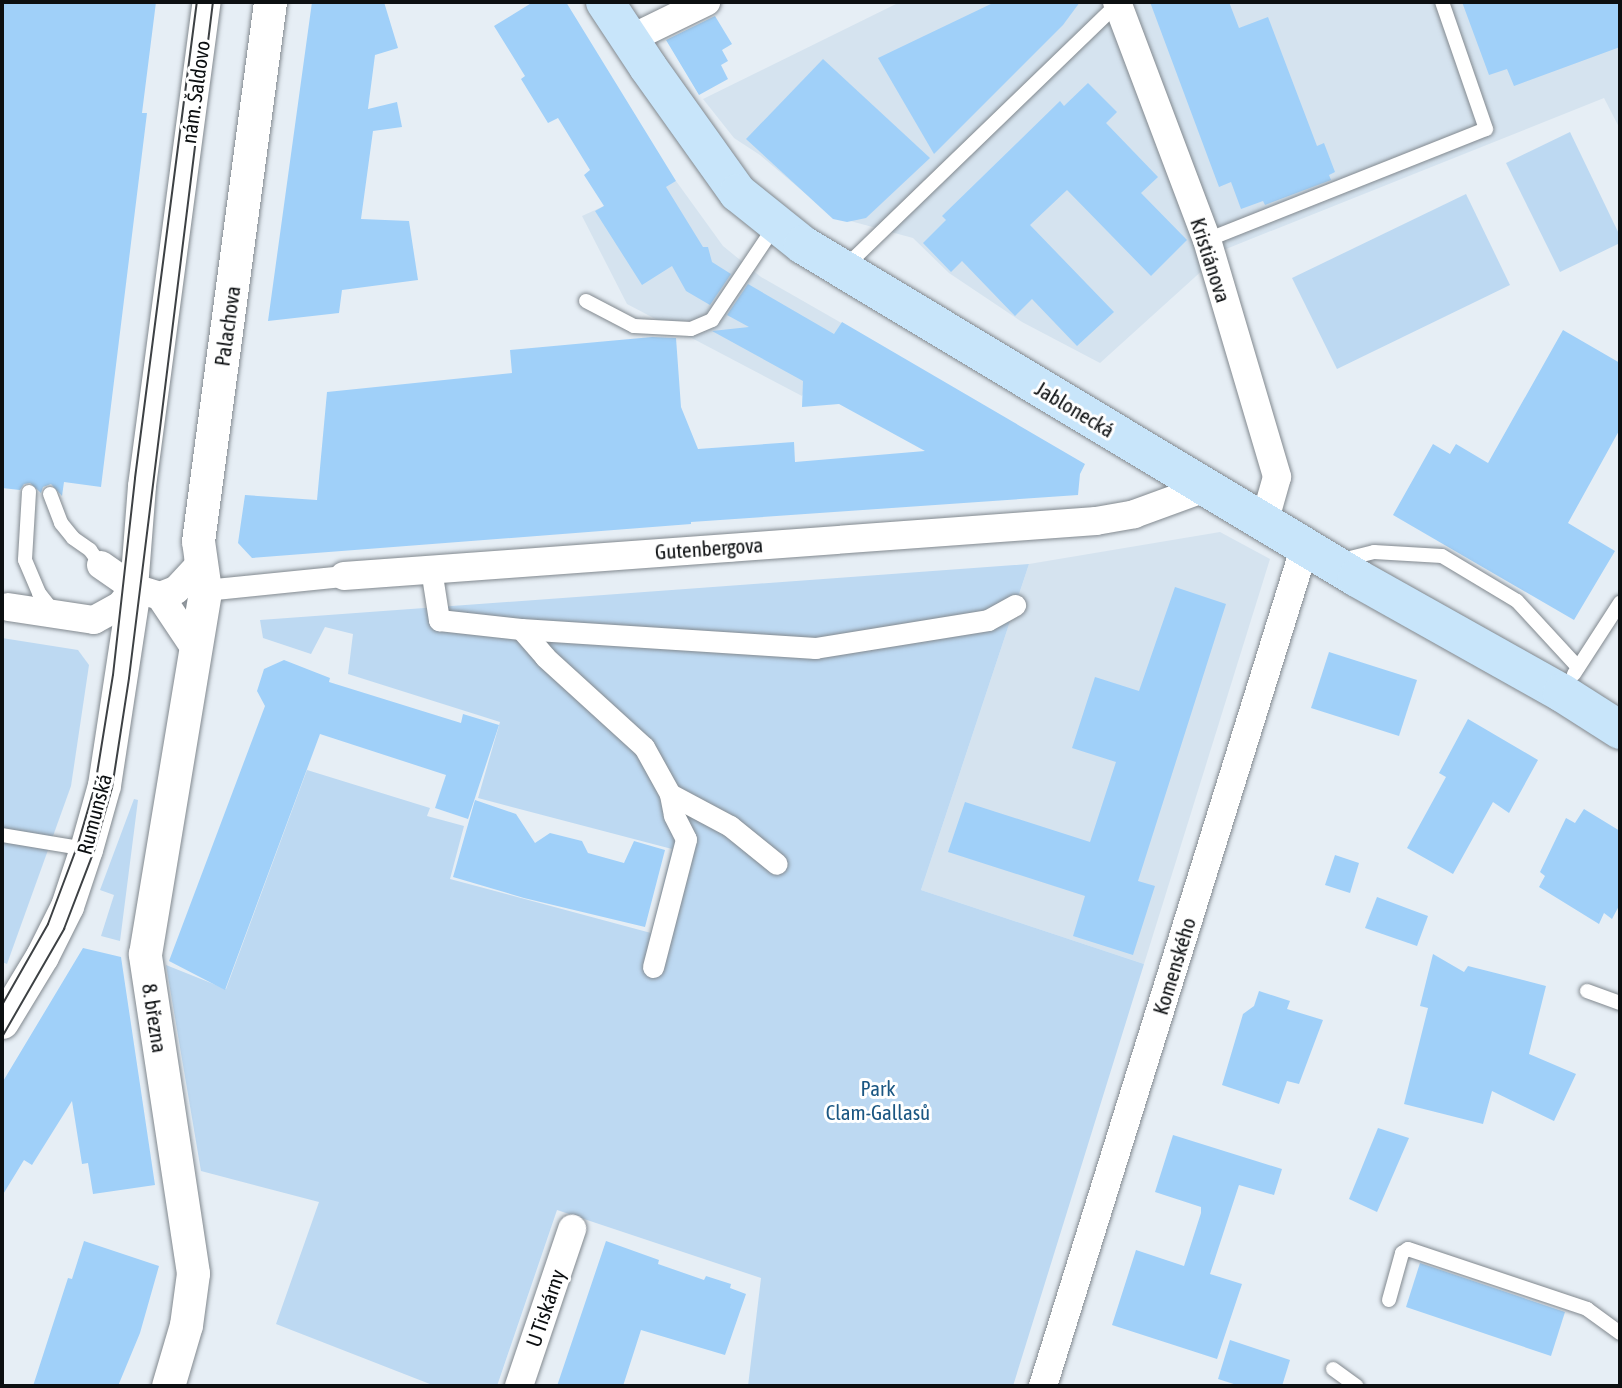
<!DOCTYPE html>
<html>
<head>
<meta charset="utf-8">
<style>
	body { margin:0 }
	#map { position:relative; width:1622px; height:1388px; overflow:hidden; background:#e6eef5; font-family:"Asap Condensed",sans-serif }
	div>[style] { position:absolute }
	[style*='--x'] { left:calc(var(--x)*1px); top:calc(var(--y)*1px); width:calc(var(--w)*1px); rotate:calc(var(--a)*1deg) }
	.built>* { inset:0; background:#d5e3ef }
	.green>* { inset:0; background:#bdd9f2 }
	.building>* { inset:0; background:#a0d0f9 }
	.roads { filter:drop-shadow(0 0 2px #82898f) drop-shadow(0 0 2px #82898f) }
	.service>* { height:14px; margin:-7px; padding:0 7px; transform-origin:7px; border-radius:7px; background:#fff }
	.pedestrian>* { height:21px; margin:-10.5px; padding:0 10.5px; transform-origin:10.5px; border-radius:10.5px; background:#fff }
	.minor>* { height:28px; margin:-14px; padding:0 14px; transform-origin:14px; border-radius:14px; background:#fff }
	.tertiary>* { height:33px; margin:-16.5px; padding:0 16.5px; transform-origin:16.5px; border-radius:16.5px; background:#fff }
	.secondary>* { height:38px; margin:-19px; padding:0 19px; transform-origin:19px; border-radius:19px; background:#c8e5fa }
	.tram>* { height:2px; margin:-1px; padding:0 1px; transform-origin:1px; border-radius:1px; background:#3d4144 }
	span { translate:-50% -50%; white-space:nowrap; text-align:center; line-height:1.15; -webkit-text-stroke:6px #fff; paint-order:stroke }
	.street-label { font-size:21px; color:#0c0f11 }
	.park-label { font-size:21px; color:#1a5682 }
	.frame { position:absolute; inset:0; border:4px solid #0c0f11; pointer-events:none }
</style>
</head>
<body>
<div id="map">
	<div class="built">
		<i style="clip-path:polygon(900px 2px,1620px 2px,1620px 129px,1604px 98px,1226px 249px,1100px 363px,1022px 322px,949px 273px,913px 238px,832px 216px,760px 155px,734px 138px,703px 99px)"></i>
		<i style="clip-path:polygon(676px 181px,723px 246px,761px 277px,845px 325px,802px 396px,627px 304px,582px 216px,604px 206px,652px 195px)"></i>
		<i style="clip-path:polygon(1220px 532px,1270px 559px,1144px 964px,921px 890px,1029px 564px)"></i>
	</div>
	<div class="green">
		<i style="clip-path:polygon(1570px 132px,1620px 236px,1620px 243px,1560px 272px,1506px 163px)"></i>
		<i style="clip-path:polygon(1466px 194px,1510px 285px,1337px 369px,1292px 278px)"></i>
		<i style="clip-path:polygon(1029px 564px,921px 890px,1144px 964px,1013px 1386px,748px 1386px,761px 1278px,557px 1210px,497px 1386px,435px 1386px,276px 1324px,319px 1202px,201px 1171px,166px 965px,226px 989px,307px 770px,430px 808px,427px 816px,464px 826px,450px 879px,651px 933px,672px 849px,478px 798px,500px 722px,348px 674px,353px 634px,325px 627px,311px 654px,263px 638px,260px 620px)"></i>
		<i style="clip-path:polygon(2px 638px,78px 650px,89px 665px,71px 786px,7px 964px,2px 962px)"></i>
		<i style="clip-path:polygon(134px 799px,138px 800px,120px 941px,101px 936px,114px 895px,100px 890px)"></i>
	</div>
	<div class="building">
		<i style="clip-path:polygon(2px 2px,156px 2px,142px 113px,147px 113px,101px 487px,64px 482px,62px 496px,51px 484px,43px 487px,41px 493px,30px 483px,24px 484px,20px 490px,2px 488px)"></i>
		<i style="clip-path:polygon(312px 2px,384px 2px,398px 48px,375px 55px,368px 109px,397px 102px,402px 127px,373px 131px,361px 219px,409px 221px,418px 280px,342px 290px,339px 313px,268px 321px)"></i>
		<i style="clip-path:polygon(533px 2px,566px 2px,676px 181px,666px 187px,703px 247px,708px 247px,712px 262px,731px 274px,710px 305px,686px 291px,672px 266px,642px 285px,595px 211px,604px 206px,584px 175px,590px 170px,558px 118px,548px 123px,521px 79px,525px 76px,494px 26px)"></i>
		<i style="clip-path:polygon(995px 2px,1080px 2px,1063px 25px,934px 154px,878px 58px)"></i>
		<i style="clip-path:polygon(1150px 2px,1229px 2px,1239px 28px,1268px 17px,1317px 146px,1324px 143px,1335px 172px,1329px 175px,1331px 180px,1265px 205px,1263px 201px,1241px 209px,1231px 182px,1219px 187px)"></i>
		<i style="clip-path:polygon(1462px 2px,1620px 2px,1620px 47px,1514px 86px,1507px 69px,1489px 75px)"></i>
		<i style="clip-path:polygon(715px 16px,732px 44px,722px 50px,728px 61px,721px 65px,728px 79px,699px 95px,666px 40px)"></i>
		<i style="clip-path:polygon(823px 59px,930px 158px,866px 218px,847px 222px,833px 219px,746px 139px)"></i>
		<i style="clip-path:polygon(1088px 83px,1117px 112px,1106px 123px,1158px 177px,1141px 193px,1187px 240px,1151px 276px,1067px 190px,1030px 225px,1114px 312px,1077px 346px,1032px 299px,1015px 316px,962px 261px,951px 272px,923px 243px,946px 220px,942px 216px,1060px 101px,1064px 106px)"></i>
		<i style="clip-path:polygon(748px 284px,834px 334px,842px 322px,1085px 464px,1080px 474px,1078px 495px,691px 522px,691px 524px,252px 558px,238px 543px,245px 495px,317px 500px,327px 392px,512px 373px,510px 350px,652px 337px,676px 338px,681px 407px,698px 449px,794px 442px,795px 462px,925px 451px,839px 404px,802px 407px,803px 381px,712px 331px,749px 327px,727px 315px)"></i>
		<i style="clip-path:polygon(1563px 330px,1620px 363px,1620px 429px,1568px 523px,1615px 551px,1574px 620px,1393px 515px,1433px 444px,1450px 454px,1456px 444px,1488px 463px)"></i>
		<i style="clip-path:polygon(1175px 587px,1226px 604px,1138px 881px,1155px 886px,1133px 955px,1073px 936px,1085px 896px,948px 852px,965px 802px,1090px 842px,1116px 762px,1072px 748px,1095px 677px,1139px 691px)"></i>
		<i style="clip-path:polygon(1329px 652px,1417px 680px,1399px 736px,1311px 708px)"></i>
		<i style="clip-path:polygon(284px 660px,330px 678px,329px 682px,461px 723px,463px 714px,499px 725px,468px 819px,435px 808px,446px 775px,320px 734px,225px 990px,169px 961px,265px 706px,257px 691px,264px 669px)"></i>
		<i style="clip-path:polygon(1468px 719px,1538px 760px,1509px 813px,1493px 802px,1453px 874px,1407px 848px,1446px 777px,1439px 773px)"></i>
		<i style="clip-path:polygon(475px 800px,516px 814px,535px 843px,550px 833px,582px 841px,588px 853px,624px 863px,634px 841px,665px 850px,645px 927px,524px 898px,453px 877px)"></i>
		<i style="clip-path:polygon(1584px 809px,1620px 831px,1620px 904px,1612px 919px,1604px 913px,1599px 924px,1539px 887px,1545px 876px,1540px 872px,1566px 818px,1575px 823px)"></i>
		<i style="clip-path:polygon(1335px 855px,1359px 863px,1350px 893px,1325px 885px)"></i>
		<i style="clip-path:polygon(1377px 897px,1428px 916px,1417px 946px,1365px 928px)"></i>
		<i style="clip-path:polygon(83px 948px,121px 957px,155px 1185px,93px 1194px,88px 1163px,82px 1164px,72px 1101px,32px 1165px,24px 1160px,2px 1196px,2px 1083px)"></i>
		<i style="clip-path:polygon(1433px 954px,1464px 972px,1468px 966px,1546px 986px,1529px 1054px,1576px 1074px,1554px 1121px,1492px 1091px,1483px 1124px,1404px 1104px,1428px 1008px,1420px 1006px)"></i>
		<i style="clip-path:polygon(1259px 991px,1290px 1001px,1287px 1009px,1323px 1020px,1299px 1084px,1287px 1081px,1279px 1104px,1222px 1085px,1243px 1014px,1254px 1006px)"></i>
		<i style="clip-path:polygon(1378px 1128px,1409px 1138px,1377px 1212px,1349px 1199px)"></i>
		<i style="clip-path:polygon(1173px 1135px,1282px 1169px,1274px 1195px,1239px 1185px,1210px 1274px,1242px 1284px,1217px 1359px,1112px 1325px,1136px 1250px,1184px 1266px,1201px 1213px,1201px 1207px,1155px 1192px)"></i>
		<i style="clip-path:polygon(84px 1241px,159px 1266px,140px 1333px,118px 1386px,33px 1386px,68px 1278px,72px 1279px)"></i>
		<i style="clip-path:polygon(606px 1241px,659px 1260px,658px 1264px,704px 1280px,706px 1276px,731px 1284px,730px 1288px,746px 1294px,725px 1355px,641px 1330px,623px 1386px,557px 1386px)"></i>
		<i style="clip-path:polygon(1420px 1263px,1565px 1312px,1551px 1356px,1406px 1307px)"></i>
		<i style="clip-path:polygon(1230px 1340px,1290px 1360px,1282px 1386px,1240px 1386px,1218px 1379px)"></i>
	</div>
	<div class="roads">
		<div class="service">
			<i style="--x:1207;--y:240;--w:300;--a:-21.7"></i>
			<i style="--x:1486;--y:129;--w:134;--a:-109.1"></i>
			<i style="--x:845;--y:267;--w:380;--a:-44"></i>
			<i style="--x:586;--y:301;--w:54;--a:27.5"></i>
			<i style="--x:634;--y:326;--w:57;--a:3"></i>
			<i style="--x:691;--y:329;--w:23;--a:-23"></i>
			<i style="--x:712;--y:320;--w:113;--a:-56.2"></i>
			<i style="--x:29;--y:492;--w:68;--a:93.4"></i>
			<i style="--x:25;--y:560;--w:36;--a:67"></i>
			<i style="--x:39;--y:593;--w:24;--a:52"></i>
			<i style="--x:50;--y:494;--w:31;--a:69"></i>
			<i style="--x:61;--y:523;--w:19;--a:51"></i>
			<i style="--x:73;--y:538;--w:21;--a:35"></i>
			<i style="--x:90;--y:550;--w:19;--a:54"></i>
			<i style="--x:1342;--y:560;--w:33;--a:-14"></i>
			<i style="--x:1374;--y:552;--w:68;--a:3.4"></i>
			<i style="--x:1442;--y:556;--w:87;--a:31"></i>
			<i style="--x:1517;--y:601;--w:90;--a:47.3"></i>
			<i style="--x:1574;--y:674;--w:85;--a:-57.1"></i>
			<i style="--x:2;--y:835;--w:85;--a:9.5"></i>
			<i style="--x:1587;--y:991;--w:35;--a:20"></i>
			<i style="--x:1389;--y:1300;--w:49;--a:-74.5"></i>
			<i style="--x:1402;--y:1253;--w:7;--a:-34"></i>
			<i style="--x:1408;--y:1249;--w:189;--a:18.5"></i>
			<i style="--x:1587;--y:1309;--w:41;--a:36"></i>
			<i style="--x:1333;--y:1369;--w:29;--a:36"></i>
		</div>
		<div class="pedestrian">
			<i style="--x:431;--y:569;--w:52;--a:81.1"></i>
			<i style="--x:439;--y:620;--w:82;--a:6.3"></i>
			<i style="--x:521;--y:629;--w:295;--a:3.7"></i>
			<i style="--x:815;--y:648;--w:175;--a:-9.2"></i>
			<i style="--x:988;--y:620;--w:31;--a:-29"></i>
			<i style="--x:205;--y:590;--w:140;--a:-5.8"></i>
			<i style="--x:521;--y:629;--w:37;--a:49"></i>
			<i style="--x:545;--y:657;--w:134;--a:42.3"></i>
			<i style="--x:644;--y:747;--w:54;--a:61"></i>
			<i style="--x:670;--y:794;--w:68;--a:28.1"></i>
			<i style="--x:730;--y:826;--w:60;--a:39"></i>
			<i style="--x:653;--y:967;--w:132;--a:-75.5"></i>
			<i style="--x:686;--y:839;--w:27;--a:-117"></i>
			<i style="--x:674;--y:815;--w:21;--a:-101"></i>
		</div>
		<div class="minor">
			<i style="--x:1117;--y:2;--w:254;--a:69.3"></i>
			<i style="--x:1207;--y:240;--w:247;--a:73.5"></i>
			<i style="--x:1277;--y:477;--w:48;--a:105.8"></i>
			<i style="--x:630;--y:39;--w:85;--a:-26"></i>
			<i style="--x:101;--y:565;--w:40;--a:34.9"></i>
			<i style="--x:134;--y:588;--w:27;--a:17"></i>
			<i style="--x:160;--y:596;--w:65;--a:56.3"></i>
			<i style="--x:344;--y:576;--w:754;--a:-4.18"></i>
			<i style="--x:1096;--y:521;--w:39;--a:-10"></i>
			<i style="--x:1134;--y:514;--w:79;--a:-20"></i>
			<i style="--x:134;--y:588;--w:102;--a:-85.5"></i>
			<i style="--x:142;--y:486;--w:488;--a:-82.4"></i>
			<i style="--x:160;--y:596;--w:17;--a:-21"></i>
			<i style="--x:176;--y:590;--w:34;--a:-47"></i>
			<i style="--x:199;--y:565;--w:18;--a:-93"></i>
			<i style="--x:8;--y:607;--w:87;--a:8.6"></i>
			<i style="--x:94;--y:620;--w:31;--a:-29"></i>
			<i style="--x:121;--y:605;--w:21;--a:-53"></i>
			<i style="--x:519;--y:1386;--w:166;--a:-71.3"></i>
			<i style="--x:1043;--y:1386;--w:880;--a:-72.68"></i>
		</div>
		<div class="tertiary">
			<i style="--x:2;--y:1022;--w:77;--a:-58.8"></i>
			<i style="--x:42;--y:956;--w:56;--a:-63.4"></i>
			<i style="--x:67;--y:906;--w:60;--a:-71.6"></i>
			<i style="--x:86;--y:849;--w:66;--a:-74.3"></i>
			<i style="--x:104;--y:785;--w:199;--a:-81.3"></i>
			<i style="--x:168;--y:1386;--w:64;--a:-73.6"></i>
			<i style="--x:186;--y:1325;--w:52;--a:-82.3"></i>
			<i style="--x:193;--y:1273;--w:323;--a:-98.6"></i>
			<i style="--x:145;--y:954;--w:369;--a:-80.6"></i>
			<i style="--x:205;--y:590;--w:49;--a:-98.1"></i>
			<i style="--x:198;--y:541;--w:544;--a:-82.39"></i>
		</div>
		<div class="secondary">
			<i style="--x:605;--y:2;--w:78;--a:56.5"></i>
			<i style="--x:648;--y:67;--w:155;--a:54.5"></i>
			<i style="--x:738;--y:193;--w:83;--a:38.7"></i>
			<i style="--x:803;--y:245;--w:646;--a:31.01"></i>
			<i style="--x:1357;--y:578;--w:235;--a:29.3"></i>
			<i style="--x:1562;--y:693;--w:69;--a:32.5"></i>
		</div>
	</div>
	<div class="tram">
		<i style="--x:2;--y:1005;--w:93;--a:-60.4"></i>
		<i style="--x:48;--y:924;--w:82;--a:-69.4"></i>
		<i style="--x:77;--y:847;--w:64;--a:-73.6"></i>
		<i style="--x:95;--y:786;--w:112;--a:-80.8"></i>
		<i style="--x:113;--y:675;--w:198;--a:-83.6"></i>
		<i style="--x:135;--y:478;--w:480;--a:-82.6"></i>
		<i style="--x:2;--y:1037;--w:125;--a:-60.1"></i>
		<i style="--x:64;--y:929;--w:84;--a:-69"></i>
		<i style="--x:94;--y:851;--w:66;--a:-74.1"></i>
		<i style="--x:112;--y:788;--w:111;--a:-81.2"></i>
		<i style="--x:129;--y:678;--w:681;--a:-82.92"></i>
	</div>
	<div class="street-label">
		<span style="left:195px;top:92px;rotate:-82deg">nám. Šaldovo</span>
		<span style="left:1211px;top:260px;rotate:72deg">Kristiánova</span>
		<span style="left:227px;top:326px;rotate:-82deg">Palachova</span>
		<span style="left:1075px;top:409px;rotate:31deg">Jablonecká</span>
		<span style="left:709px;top:548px;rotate:-4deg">Gutenbergova</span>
		<span style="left:94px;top:814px;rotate:-75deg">Rumunská</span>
		<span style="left:1174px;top:966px;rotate:-73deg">Komenského</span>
		<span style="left:155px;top:1018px;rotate:81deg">8. března</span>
		<span style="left:545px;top:1308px;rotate:-71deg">U Tiskárny</span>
	</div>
	<div class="park-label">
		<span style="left:878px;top:1100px">Park<br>Clam-Gallasů</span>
	</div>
	<div class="frame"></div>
</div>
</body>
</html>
